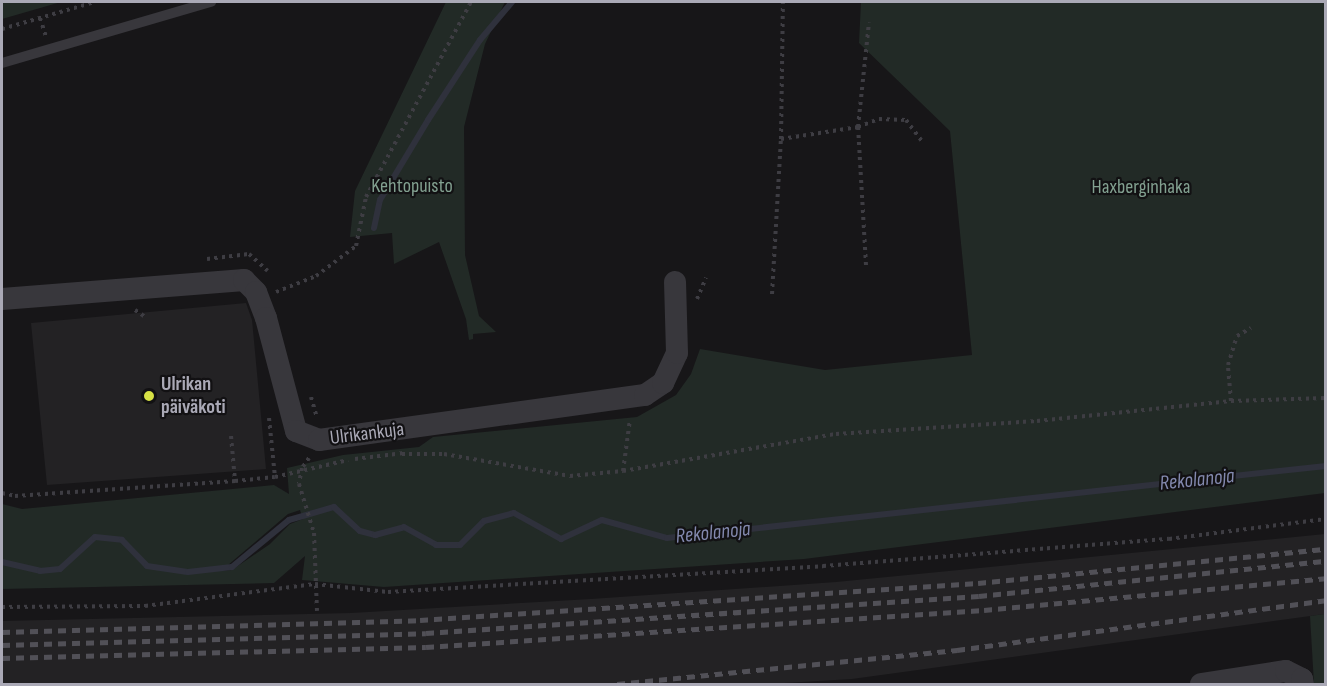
<!DOCTYPE html>
<html>
<head>
<meta charset="utf-8">
<style>
	body { margin:0 }
	#map { position:relative; width:1327px; height:686px; overflow:hidden; background:#171618; font-family:"Sofia Sans Condensed",sans-serif }
	div>[style] { position:absolute }
	[style*='--x'] { left:calc(var(--x)*1px); top:calc(var(--y)*1px); width:calc(var(--w)*1px); rotate:calc(var(--a)*1deg) }
	.built>* { inset:0; background:#232224 }
	.green>* { inset:0; background:#222a26 }
	.stream>* { height:6px; margin:-3px; padding:0 3px; transform-origin:3px; border-radius:3px; background:#2f313c }
	.path>* { height:4px; margin-top:-2px; transform-origin:0; background:repeating-linear-gradient(90deg,#3e3d43 0 3px,transparent 0 7.5px) }
	.service>* { height:10px; margin:-5px; padding:0 5px; transform-origin:5px; border-radius:5px; background:#38373c }
	.minor>* { height:22px; margin:-11px; padding:0 11px; transform-origin:11px; border-radius:11px; background:#38373c }
	.rail>* { height:4.5px; margin-top:-2.25px; transform-origin:0; background:repeating-linear-gradient(90deg,#515057 0 8px,transparent 0 14px) }
	.dots>* { width:16px; height:16px; translate:-50% -50%; box-sizing:border-box; border:3px solid #121113; border-radius:50% }
	span { translate:-50% -50%; white-space:nowrap; text-align:center; line-height:1.15; -webkit-text-stroke:4.5px #121113; paint-order:stroke }
	.park-label { font-size:20px; color:#82a090 }
	.poi-label { font-size:20px; color:#aaa9b6; font-weight:700 }
	.left { translate:0 -50%; text-align:left }
	.street-label { font-size:20px; color:#aaa9b6 }
	.water-label { font-size:21px; color:#8389ae; font-style:italic }
	.frame { position:absolute; inset:0; border:3px solid #aaa9b6; pointer-events:none }
</style>
</head>
<body>
<div id="map">
	<div class="built">
		<i style="clip-path:polygon(246px 303px,252px 320px,266px 469px,47px 485px,31px 323px)"></i>
		<i style="clip-path:polygon(1325px 534px,1325px 614px,852px 679px,768px 684px,2px 684px,2px 621px,351px 613px,591px 599px,836px 582px)"></i>
	</div>
	<div class="green">
		<i style="clip-path:polygon(2px 2px,61px 2px,2px 19px)"></i>
		<i style="clip-path:polygon(446px 2px,505px 2px,485px 44px,464px 127px,465px 255px,479px 316px,496px 332px,473px 334px,473px 339px,469px 340px,466px 319px,439px 242px,394px 264px,392px 233px,350px 237px,355px 191px)"></i>
		<i style="clip-path:polygon(evenodd,861px 2px,1325px 2px,1325px 493px,804px 559px,384px 587px,302px 580px,305px 556px,274px 583px,2px 589px,2px 504px,22px 509px,274px 485px,289px 494px,287px 468px,343px 455px,419px 447px,433px 437px,637px 417px,676px 395px,691px 374px,700px 349px,825px 370px,972px 355px,950px 131px,859px 43px,861px 2px,300px 510px,303px 519px,290px 524px,270px 544px,232px 570px,221px 571px,288px 514px,300px 510px)"></i>
		<i style="clip-path:polygon(1325px 614px,1325px 684px,1314px 684px,1310px 616px)"></i>
	</div>
	<div class="stream">
		<i style="--x:374;--y:228;--w:29;--a:-78"></i>
		<i style="--x:380;--y:200;--w:93;--a:-59"></i>
		<i style="--x:428;--y:120;--w:95;--a:-57"></i>
		<i style="--x:480;--y:40;--w:50;--a:-49.9"></i>
		<i style="--x:2;--y:562;--w:39;--a:13"></i>
		<i style="--x:40;--y:571;--w:20;--a:-6"></i>
		<i style="--x:60;--y:569;--w:47;--a:-42.4"></i>
		<i style="--x:95;--y:537;--w:27;--a:6"></i>
		<i style="--x:122;--y:540;--w:36;--a:46"></i>
		<i style="--x:147;--y:566;--w:41;--a:8.3"></i>
		<i style="--x:188;--y:572;--w:44;--a:-6.5"></i>
		<i style="--x:232;--y:567;--w:74;--a:-39.5"></i>
		<i style="--x:289;--y:520;--w:47;--a:-16.1"></i>
		<i style="--x:334;--y:507;--w:35;--a:43"></i>
		<i style="--x:360;--y:531;--w:16;--a:15"></i>
		<i style="--x:375;--y:535;--w:30;--a:-15"></i>
		<i style="--x:404;--y:527;--w:37;--a:29"></i>
		<i style="--x:436;--y:545;--w:24;--a:0"></i>
		<i style="--x:460;--y:545;--w:34;--a:-45"></i>
		<i style="--x:484;--y:521;--w:31;--a:-15"></i>
		<i style="--x:514;--y:513;--w:54;--a:29"></i>
		<i style="--x:561;--y:539;--w:45;--a:-24.9"></i>
		<i style="--x:602;--y:520;--w:67;--a:15.5"></i>
		<i style="--x:667;--y:538;--w:663;--a:-6.24"></i>
	</div>
	<div class="path">
		<i style="--x:40;--y:18;--w:20;--a:72"></i>
		<i style="--x:2;--y:29;--w:97;--a:-16.2"></i>
		<i style="--x:781;--y:139;--w:78;--a:-8.9"></i>
		<i style="--x:858;--y:127;--w:22;--a:-21"></i>
		<i style="--x:879;--y:119;--w:27;--a:2"></i>
		<i style="--x:906;--y:120;--w:26;--a:53"></i>
		<i style="--x:207;--y:259;--w:42;--a:-6.8"></i>
		<i style="--x:249;--y:254;--w:25;--a:42"></i>
		<i style="--x:866;--y:265;--w:138;--a:-93.3"></i>
		<i style="--x:858;--y:127;--w:105;--a:-84"></i>
		<i style="--x:276;--y:292;--w:43;--a:-21.8"></i>
		<i style="--x:316;--y:276;--w:50;--a:-36.9"></i>
		<i style="--x:356;--y:246;--w:50;--a:-78.5"></i>
		<i style="--x:366;--y:197;--w:221;--a:-61.7"></i>
		<i style="--x:772;--y:294;--w:155;--a:-86.7"></i>
		<i style="--x:781;--y:139;--w:137;--a:-89.2"></i>
		<i style="--x:697;--y:299;--w:23;--a:-67"></i>
		<i style="--x:135;--y:310;--w:14;--a:34"></i>
		<i style="--x:311;--y:397;--w:22;--a:74"></i>
		<i style="--x:1231;--y:401;--w:36;--a:-95"></i>
		<i style="--x:1228;--y:365;--w:30;--a:-73"></i>
		<i style="--x:1237;--y:336;--w:16;--a:-30"></i>
		<i style="--x:269;--y:418;--w:59;--a:84.2"></i>
		<i style="--x:231;--y:436;--w:45;--a:84.9"></i>
		<i style="--x:402;--y:454;--w:42;--a:0"></i>
		<i style="--x:444;--y:454;--w:128;--a:9.9"></i>
		<i style="--x:570;--y:476;--w:53;--a:-5.4"></i>
		<i style="--x:623;--y:471;--w:216;--a:-9.9"></i>
		<i style="--x:836;--y:434;--w:201;--a:-3.7"></i>
		<i style="--x:1037;--y:421;--w:195;--a:-5.9"></i>
		<i style="--x:1231;--y:401;--w:95;--a:-1.8"></i>
		<i style="--x:309;--y:458;--w:12;--a:125"></i>
		<i style="--x:302;--y:468;--w:16;--a:101"></i>
		<i style="--x:299;--y:484;--w:51;--a:73"></i>
		<i style="--x:314;--y:533;--w:78;--a:87.8"></i>
		<i style="--x:355;--y:459;--w:49;--a:-7"></i>
		<i style="--x:623;--y:471;--w:52;--a:-82.3"></i>
		<i style="--x:2;--y:493;--w:13;--a:13"></i>
		<i style="--x:15;--y:496;--w:221;--a:-3.9"></i>
		<i style="--x:235;--y:481;--w:40;--a:-5.7"></i>
		<i style="--x:275;--y:477;--w:75;--a:-13.1"></i>
		<i style="--x:2;--y:607;--w:143;--a:-0.4"></i>
		<i style="--x:145;--y:606;--w:171;--a:-7.4"></i>
		<i style="--x:315;--y:584;--w:73;--a:6.3"></i>
		<i style="--x:388;--y:592;--w:436;--a:-3.4"></i>
		<i style="--x:823;--y:566;--w:347;--a:-4.5"></i>
		<i style="--x:1169;--y:539;--w:158;--a:-7.3"></i>
	</div>
	<div class="service">
		<i style="--x:2;--y:63;--w:218;--a:-16.3"></i>
	</div>
	<div class="minor">
		<i style="--x:2;--y:299;--w:243;--a:-4.5"></i>
		<i style="--x:244;--y:280;--w:17;--a:45"></i>
		<i style="--x:256;--y:292;--w:28;--a:69"></i>
		<i style="--x:266;--y:318;--w:117;--a:75.1"></i>
		<i style="--x:296;--y:431;--w:25;--a:21"></i>
		<i style="--x:319;--y:440;--w:329;--a:-7.9"></i>
		<i style="--x:645;--y:395;--w:22;--a:-34"></i>
		<i style="--x:663;--y:383;--w:33;--a:-65"></i>
		<i style="--x:677;--y:353;--w:71;--a:-91.6"></i>
		<i style="--x:1201;--y:684;--w:86;--a:-8.7"></i>
		<i style="--x:1286;--y:671;--w:18;--a:27"></i>
		<i style="--x:1302;--y:679;--w:5;--a:79"></i>
	</div>
	<div class="rail">
		<i style="--x:2;--y:632;--w:418;--a:-1.6"></i>
		<i style="--x:420;--y:620;--w:559;--a:-3.79"></i>
		<i style="--x:978;--y:583;--w:350;--a:-5.6"></i>
		<i style="--x:2;--y:645;--w:424;--a:-1.6"></i>
		<i style="--x:426;--y:633;--w:554;--a:-3.83"></i>
		<i style="--x:979;--y:596;--w:349;--a:-5.8"></i>
		<i style="--x:2;--y:658;--w:424;--a:-1.5"></i>
		<i style="--x:426;--y:647;--w:559;--a:-3.79"></i>
		<i style="--x:984;--y:610;--w:343;--a:-5.3"></i>
		<i style="--x:617;--y:684;--w:342;--a:-5.7"></i>
		<i style="--x:957;--y:650;--w:372;--a:-7.7"></i>
	</div>
	<div class="dots">
		<i style="left:149px;top:396px;background:#d7e145"></i>
	</div>
	<div class="park-label">
		<span style="left:412px;top:186px">Kehtopuisto</span>
		<span style="left:1141px;top:187px">Haxberginhaka</span>
	</div>
	<div class="poi-label">
		<span class="left" style="left:161px;top:396px">Ulrikan<br>päiväkoti</span>
	</div>
	<div class="street-label">
		<span style="left:367px;top:434px;rotate:-7deg">Ulrikankuja</span>
	</div>
	<div class="water-label">
		<span style="left:1197px;top:480px;rotate:-6deg">Rekolanoja</span>
		<span style="left:713px;top:533px;rotate:-6deg">Rekolanoja</span>
	</div>
	<div class="frame"></div>
</div>
</body>
</html>
